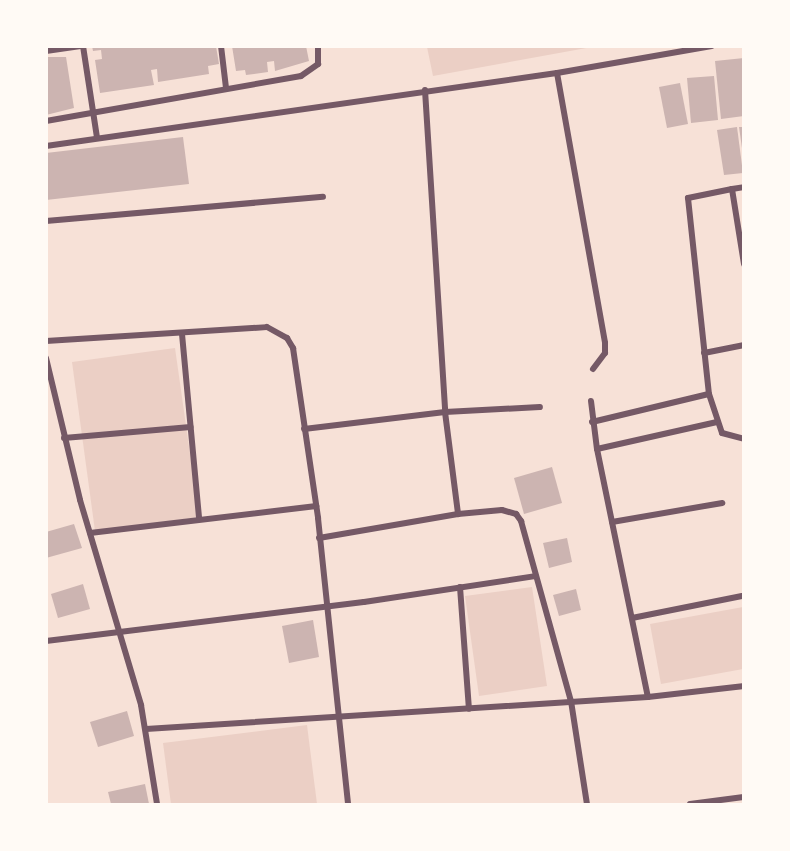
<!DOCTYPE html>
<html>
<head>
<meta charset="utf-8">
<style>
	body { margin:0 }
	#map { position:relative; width:790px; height:851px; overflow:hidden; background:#f7e1d7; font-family:Arial,sans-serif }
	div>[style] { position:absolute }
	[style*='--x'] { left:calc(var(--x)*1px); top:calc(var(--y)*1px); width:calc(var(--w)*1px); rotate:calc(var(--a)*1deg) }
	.green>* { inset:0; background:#ebcfc5 }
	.building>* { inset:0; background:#ccb4b1 }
	.minor>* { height:6px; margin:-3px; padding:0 3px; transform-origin:3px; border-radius:3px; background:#755966 }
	span { translate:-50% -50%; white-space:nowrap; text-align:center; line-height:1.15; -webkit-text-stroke:4.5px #fffaf5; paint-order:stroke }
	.frame { position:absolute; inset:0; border:48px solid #fffaf5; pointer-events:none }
</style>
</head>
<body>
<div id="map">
	<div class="green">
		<i style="clip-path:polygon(427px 47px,427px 46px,592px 47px,433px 76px)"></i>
		<i style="clip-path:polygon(175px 348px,199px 517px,95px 531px,72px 362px)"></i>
		<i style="clip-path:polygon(532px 587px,547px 686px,479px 696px,465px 596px)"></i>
		<i style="clip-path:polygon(743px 607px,743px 669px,661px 684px,650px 624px)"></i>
		<i style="clip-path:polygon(307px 725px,317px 804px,171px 804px,163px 743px)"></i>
	</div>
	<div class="building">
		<i style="clip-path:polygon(92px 46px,216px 46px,219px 64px,208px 66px,209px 74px,158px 82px,157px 69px,151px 70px,154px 85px,100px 93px,95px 60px,102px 59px,101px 50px,93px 51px)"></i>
		<i style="clip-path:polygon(232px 46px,306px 46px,309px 61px,275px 71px,274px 61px,267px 62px,268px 72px,246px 75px,245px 70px,236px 71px)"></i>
		<i style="clip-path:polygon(46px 57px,66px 57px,74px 108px,46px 115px)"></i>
		<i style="clip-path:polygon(744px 58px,744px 116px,721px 119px,715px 61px)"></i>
		<i style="clip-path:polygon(714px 76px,718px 120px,691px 123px,687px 78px)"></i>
		<i style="clip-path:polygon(680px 83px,688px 124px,667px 128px,659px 87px)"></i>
		<i style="clip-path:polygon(737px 127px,743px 173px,724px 175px,717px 130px)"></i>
		<i style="clip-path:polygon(739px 127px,744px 127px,744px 148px,742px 148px)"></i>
		<i style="clip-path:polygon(183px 137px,189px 184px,46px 200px,46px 153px)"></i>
		<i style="clip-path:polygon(552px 467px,562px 503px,524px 514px,514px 478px)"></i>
		<i style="clip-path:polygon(74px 524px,82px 548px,46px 558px,46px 532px)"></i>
		<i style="clip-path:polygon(567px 538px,572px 562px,549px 568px,543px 543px)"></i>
		<i style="clip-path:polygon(83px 584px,90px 609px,58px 618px,51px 594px)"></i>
		<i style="clip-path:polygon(576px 589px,581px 610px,559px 616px,553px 595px)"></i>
		<i style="clip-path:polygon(313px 620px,319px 657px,289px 663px,282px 626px)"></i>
		<i style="clip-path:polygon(127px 711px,134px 736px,98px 747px,90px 722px)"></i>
		<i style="clip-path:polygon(145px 784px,149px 804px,111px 804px,108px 792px)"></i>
	</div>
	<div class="minor">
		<i style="--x:83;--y:46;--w:93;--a:81.3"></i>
		<i style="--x:221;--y:46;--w:42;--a:83.2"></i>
		<i style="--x:46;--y:51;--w:35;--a:-8"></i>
		<i style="--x:557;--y:73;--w:274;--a:79.9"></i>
		<i style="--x:605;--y:343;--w:10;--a:90"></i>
		<i style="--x:605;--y:353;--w:20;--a:127"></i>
		<i style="--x:425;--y:90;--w:323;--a:86.4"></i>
		<i style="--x:445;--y:412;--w:103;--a:82.7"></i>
		<i style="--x:46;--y:121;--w:259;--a:-10"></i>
		<i style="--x:301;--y:76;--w:21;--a:-35"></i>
		<i style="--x:318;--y:64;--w:18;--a:-90"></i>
		<i style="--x:46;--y:146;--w:516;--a:-8.13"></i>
		<i style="--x:557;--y:73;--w:157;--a:-9.9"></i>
		<i style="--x:732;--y:189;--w:12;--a:-9"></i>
		<i style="--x:46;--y:221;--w:278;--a:-5"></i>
		<i style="--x:744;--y:264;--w:76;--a:-99.1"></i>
		<i style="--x:732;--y:189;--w:45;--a:168.4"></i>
		<i style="--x:688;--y:198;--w:197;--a:83.9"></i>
		<i style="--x:709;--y:394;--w:41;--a:71.6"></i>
		<i style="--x:722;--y:433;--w:23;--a:15"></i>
		<i style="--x:182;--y:334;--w:186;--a:84.7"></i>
		<i style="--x:46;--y:341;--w:221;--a:-3.6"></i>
		<i style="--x:267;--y:327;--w:23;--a:29"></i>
		<i style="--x:287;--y:338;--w:12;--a:59"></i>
		<i style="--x:293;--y:348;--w:172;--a:81.6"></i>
		<i style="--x:318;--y:518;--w:288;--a:84"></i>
		<i style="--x:704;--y:353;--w:41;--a:-11.3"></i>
		<i style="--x:46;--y:358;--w:146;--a:76.5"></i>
		<i style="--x:80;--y:500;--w:214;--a:73.4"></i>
		<i style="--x:141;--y:705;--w:100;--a:80.8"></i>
		<i style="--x:591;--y:401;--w:48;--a:82.9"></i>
		<i style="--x:597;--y:449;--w:253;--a:78.4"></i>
		<i style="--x:592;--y:422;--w:120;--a:-13.5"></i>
		<i style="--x:304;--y:429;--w:142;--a:-6.9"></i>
		<i style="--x:445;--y:412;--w:95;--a:-3"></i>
		<i style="--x:64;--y:438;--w:127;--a:-5"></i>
		<i style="--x:597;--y:449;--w:123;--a:-12.7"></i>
		<i style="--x:612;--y:522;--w:112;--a:-9.8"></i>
		<i style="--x:90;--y:533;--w:228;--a:-6.8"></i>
		<i style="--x:319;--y:538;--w:141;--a:-9.8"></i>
		<i style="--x:458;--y:514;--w:44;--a:-5.2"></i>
		<i style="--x:502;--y:510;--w:15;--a:16"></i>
		<i style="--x:516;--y:514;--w:9;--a:54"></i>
		<i style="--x:521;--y:521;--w:187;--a:74.5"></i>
		<i style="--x:571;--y:701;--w:104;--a:81.2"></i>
		<i style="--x:460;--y:587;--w:122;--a:85.8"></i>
		<i style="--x:632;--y:618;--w:112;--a:-11.3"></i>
		<i style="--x:46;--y:641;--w:320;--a:-7"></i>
		<i style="--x:364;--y:602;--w:173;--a:-8.6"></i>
		<i style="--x:146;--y:729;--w:503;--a:-3.65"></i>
		<i style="--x:648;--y:697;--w:97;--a:-6.5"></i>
		<i style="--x:690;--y:804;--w:54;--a:-7.4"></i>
	</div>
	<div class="frame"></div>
</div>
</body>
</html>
